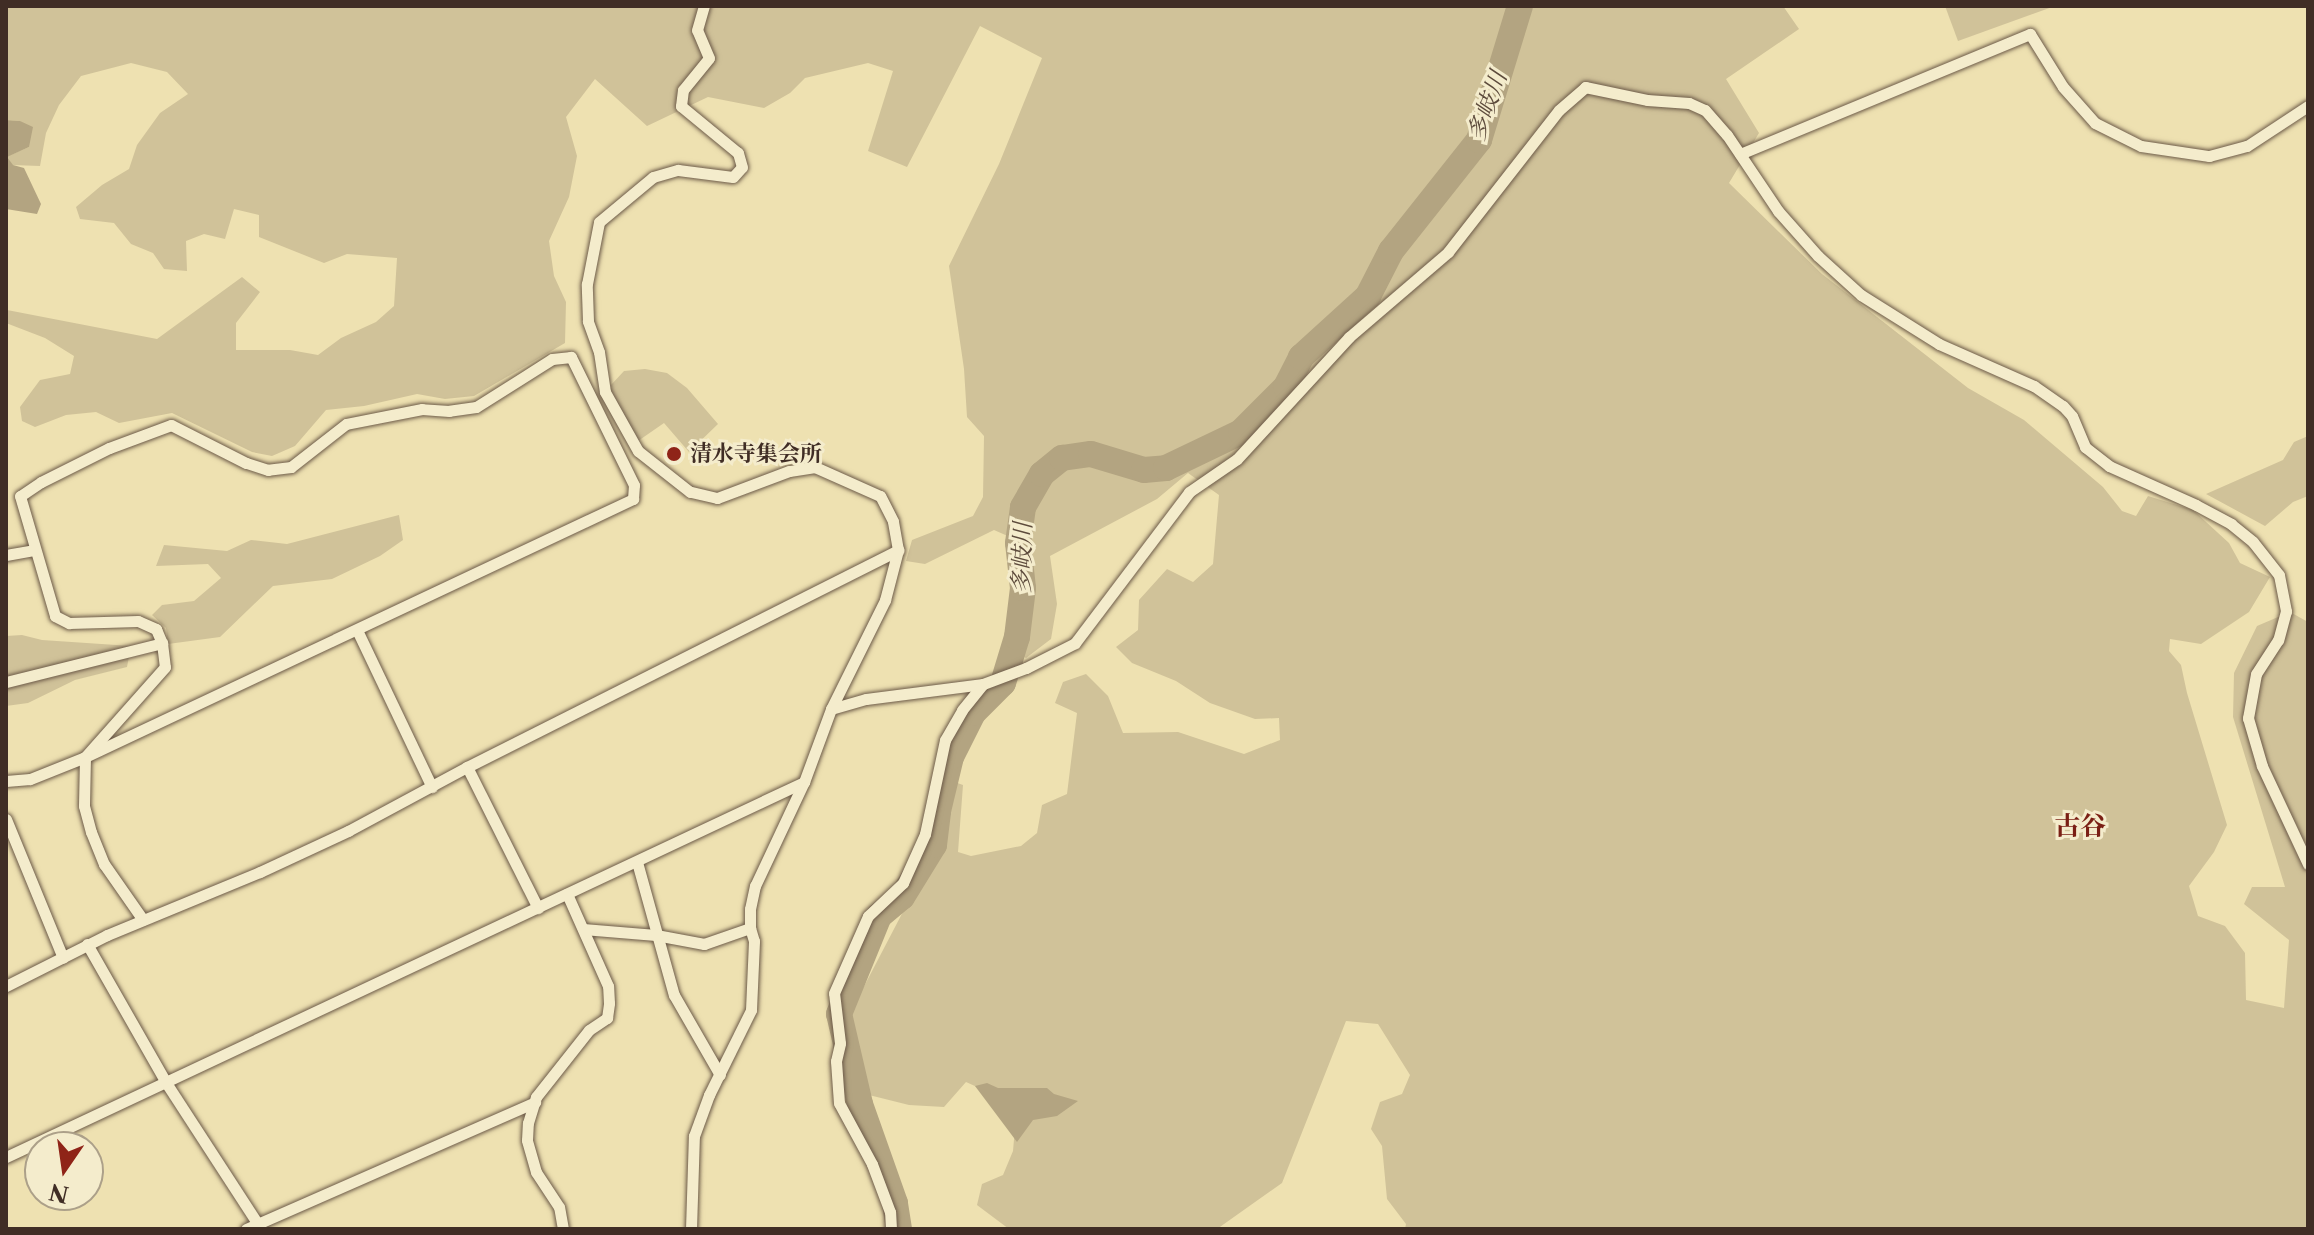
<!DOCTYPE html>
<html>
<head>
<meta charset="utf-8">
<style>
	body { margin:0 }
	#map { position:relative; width:2314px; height:1235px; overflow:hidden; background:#eee1b1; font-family:"Libre Caslon Text","Noto Serif JP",serif }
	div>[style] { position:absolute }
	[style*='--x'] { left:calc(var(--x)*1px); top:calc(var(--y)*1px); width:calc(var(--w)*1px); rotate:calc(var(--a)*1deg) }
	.green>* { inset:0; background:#d0c299 }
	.water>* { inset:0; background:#b3a481 }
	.river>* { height:26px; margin:-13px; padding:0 13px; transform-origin:13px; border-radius:13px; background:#b3a481 }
	.roads { filter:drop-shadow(0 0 2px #6c5a48) drop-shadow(0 0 2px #6c5a48) }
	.street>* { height:11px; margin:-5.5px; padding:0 5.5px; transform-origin:5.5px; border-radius:5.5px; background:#f4eccc }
	.dots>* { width:22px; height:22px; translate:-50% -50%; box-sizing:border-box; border:4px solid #f4eccc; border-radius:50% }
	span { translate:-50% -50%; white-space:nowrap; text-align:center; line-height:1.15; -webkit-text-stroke:6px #f4eccc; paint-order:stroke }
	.poi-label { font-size:22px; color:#402d25; font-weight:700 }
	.left { translate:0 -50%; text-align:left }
	.water-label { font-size:24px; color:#5d4b3c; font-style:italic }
	.quarter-label { font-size:26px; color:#7a1f14; font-weight:700 }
	.frame { position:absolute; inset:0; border:8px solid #402d25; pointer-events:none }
	.north { position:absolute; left:24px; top:1131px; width:80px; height:80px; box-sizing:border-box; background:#f4eccc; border:2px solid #aca089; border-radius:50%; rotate:193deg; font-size:22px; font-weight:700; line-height:32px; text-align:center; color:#402d25 }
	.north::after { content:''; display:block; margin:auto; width:28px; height:36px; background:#8f2418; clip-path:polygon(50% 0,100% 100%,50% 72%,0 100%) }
</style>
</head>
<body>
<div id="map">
	<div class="green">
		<i style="clip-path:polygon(6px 6px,1783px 6px,1799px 29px,1726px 79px,1759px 133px,1729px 183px,1822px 274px,1968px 388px,2024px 420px,2103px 487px,2122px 511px,2136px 516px,2148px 496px,2193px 510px,2229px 543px,2240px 563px,2270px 577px,2249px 612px,2201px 644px,2170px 639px,2169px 651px,2181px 665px,2187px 693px,2227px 825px,2214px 852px,2189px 886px,2198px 916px,2225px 926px,2245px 953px,2246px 1000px,2284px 1008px,2289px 940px,2244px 904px,2252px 887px,2285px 887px,2233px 717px,2234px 673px,2257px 626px,2290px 612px,2308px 622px,2308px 1229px,1405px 1229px,1406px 1224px,1387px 1199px,1382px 1146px,1371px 1129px,1380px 1102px,1402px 1094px,1410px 1075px,1378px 1024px,1346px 1021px,1282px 1183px,1217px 1229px,1009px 1229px,977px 1205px,982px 1184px,1003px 1175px,1013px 1151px,1015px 1127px,986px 1091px,966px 1082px,944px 1107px,909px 1105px,865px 1094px,847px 1019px,906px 906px,939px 850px,949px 780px,963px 785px,958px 852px,971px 856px,1021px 846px,1037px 833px,1042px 805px,1067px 794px,1077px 713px,1055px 703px,1063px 682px,1086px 674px,1108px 696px,1123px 733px,1178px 732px,1244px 754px,1280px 740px,1279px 718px,1255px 719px,1210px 703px,1176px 681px,1132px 663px,1116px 647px,1138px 630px,1139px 600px,1167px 569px,1193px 582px,1213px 564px,1219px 495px,1188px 473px,1157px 499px,1050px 556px,1057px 604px,1051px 639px,1026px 658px,1019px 655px,1028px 615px,1026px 544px,994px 530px,925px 564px,906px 561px,912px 540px,973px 516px,983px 497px,984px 436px,967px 417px,964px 369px,949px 266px,999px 164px,1042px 58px,980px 26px,907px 167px,868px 151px,893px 71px,868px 63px,805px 78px,790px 93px,764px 108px,708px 97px,647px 126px,595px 79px,566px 117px,577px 156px,569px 197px,549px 241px,554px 276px,566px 302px,565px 343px,474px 396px,445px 399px,417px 394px,364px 406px,326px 410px,295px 446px,272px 456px,252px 452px,172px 413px,119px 423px,96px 412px,66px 415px,35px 427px,22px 421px,20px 407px,40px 380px,70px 374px,74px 356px,45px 338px,6px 323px,7px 310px,157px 339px,242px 277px,260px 292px,236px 323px,236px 350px,290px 350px,318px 355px,341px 338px,376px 322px,394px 306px,397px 258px,347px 254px,324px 263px,259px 237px,259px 215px,234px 209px,225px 239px,204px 234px,186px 241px,187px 271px,164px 269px,153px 253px,131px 244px,114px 223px,80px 219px,76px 207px,102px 185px,129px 169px,137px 145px,160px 113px,188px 94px,167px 72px,131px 63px,81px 76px,59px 105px,46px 133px,40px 166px,12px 165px,6px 157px,29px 147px,20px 121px,6px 120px)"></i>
		<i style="clip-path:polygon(1945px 6px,2055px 6px,1958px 41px)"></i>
		<i style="clip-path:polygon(645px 369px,667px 373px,687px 388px,718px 424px,689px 452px,664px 423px,638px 441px,611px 395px,611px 385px,624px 371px)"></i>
		<i style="clip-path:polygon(2308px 436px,2308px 496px,2293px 502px,2265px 526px,2206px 494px,2283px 460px,2294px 442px)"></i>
		<i style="clip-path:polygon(399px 515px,403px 540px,380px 556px,332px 579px,273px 586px,220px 637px,168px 644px,166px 628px,152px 615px,162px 605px,194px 601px,221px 578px,208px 564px,156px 566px,164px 545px,227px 551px,251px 540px,287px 544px)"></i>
		<i style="clip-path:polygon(22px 635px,42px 640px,131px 646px,127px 667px,75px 680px,28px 703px,6px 706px,6px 636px)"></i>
	</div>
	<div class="water">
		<i style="clip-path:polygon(6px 120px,20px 121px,33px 127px,29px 147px,7px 157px,13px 165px,24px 168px,41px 204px,37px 214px,6px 209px)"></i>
		<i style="clip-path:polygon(987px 1083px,998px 1088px,1047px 1088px,1054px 1094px,1078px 1101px,1057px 1116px,1033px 1120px,1017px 1142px,975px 1086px)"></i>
	</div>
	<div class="river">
		<i style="--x:899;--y:1229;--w:26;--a:-99"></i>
		<i style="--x:895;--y:1203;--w:105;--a:-109.5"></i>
		<i style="--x:860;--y:1104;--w:92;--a:-103.1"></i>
		<i style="--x:839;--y:1014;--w:106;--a:-67.8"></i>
		<i style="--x:879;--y:916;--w:30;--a:-40"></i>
		<i style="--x:902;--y:897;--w:61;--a:-58.4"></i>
		<i style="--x:934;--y:845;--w:34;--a:-83"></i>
		<i style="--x:938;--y:811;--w:56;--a:-76.5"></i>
		<i style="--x:951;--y:757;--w:49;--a:-63.4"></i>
		<i style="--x:973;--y:713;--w:42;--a:-45"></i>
		<i style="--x:1003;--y:683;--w:48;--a:-73.1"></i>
		<i style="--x:1017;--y:637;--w:49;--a:-83"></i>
		<i style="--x:1023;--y:588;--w:45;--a:-96.3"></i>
		<i style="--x:1018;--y:543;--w:36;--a:-82"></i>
		<i style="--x:1023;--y:507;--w:38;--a:-60"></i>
		<i style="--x:1042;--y:474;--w:26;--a:-39"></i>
		<i style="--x:1062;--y:458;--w:29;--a:-8"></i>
		<i style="--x:1091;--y:454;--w:55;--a:16.8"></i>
		<i style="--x:1144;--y:470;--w:22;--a:-5"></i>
		<i style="--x:1166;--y:468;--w:83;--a:-25.6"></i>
		<i style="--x:1241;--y:432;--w:64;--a:-45"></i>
		<i style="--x:1286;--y:387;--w:34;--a:-63"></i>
		<i style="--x:1301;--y:357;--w:91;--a:-42.3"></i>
		<i style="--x:1368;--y:296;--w:51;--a:-62.9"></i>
		<i style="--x:1391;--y:251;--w:142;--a:-51.6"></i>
		<i style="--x:1479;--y:140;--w:140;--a:-73"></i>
	</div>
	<div class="roads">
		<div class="street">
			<i style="--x:1740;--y:154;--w:314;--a:-22.5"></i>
			<i style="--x:2030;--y:34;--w:62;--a:58.1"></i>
			<i style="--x:2063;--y:87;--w:48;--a:48.4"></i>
			<i style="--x:2095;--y:123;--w:51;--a:26.6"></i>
			<i style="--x:2141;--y:146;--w:69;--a:8.4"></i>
			<i style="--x:2209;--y:156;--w:39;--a:-15"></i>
			<i style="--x:2247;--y:146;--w:73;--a:-33.3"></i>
			<i style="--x:6;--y:555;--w:28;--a:-10"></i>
			<i style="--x:357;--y:630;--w:174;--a:64.5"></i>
			<i style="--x:6;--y:682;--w:161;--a:-14"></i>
			<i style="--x:831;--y:709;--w:36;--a:-16"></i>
			<i style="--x:866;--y:699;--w:118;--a:-7.3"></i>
			<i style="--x:983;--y:684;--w:46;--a:-20.4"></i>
			<i style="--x:1026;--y:668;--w:55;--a:-27"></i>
			<i style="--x:1075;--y:643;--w:189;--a:-52.9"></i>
			<i style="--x:1189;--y:492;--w:58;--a:-34.5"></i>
			<i style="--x:1237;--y:459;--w:166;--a:-47.4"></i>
			<i style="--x:1349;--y:337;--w:130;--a:-40.6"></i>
			<i style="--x:1448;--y:252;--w:180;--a:-52"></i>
			<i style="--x:1559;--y:110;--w:35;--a:-41"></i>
			<i style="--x:1585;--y:87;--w:63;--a:11.8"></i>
			<i style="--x:1647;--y:100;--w:42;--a:4.1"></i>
			<i style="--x:1689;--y:103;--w:17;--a:24"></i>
			<i style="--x:1705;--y:110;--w:33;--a:49"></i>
			<i style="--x:1727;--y:135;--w:92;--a:56.1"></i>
			<i style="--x:1778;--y:211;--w:60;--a:48.4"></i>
			<i style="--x:1818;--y:256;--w:58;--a:42.2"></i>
			<i style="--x:1861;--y:295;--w:92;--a:32.1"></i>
			<i style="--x:1939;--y:344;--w:104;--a:23.9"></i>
			<i style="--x:2034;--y:386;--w:35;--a:35"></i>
			<i style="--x:2063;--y:406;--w:13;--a:48"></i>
			<i style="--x:2072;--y:416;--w:34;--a:67"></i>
			<i style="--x:2085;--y:447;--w:31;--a:38"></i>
			<i style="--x:2109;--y:466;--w:95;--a:24.1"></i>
			<i style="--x:2196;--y:505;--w:40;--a:28"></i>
			<i style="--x:2231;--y:524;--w:28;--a:39"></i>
			<i style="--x:2253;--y:542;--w:42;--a:51.8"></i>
			<i style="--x:2279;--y:575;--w:37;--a:79"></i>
			<i style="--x:2286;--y:611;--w:30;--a:105"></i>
			<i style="--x:2278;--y:640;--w:40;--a:122.9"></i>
			<i style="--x:2256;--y:674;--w:45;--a:100.3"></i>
			<i style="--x:2248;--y:718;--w:50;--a:73.7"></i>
			<i style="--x:2262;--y:766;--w:108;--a:64.9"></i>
			<i style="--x:467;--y:767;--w:158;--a:63.3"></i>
			<i style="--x:6;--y:781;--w:24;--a:-5"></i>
			<i style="--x:30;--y:779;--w:59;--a:-21.8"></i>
			<i style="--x:85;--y:757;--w:606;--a:-25.21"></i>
			<i style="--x:633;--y:499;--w:14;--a:-86"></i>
			<i style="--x:634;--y:485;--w:143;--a:-116.2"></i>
			<i style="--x:571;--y:357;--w:19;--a:174"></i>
			<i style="--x:552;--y:359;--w:90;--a:147.7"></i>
			<i style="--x:476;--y:407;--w:27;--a:172"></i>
			<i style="--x:449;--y:411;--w:27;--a:-176"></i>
			<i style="--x:422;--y:409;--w:77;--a:168.8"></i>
			<i style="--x:346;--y:424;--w:70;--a:142"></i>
			<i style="--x:291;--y:467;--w:23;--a:173"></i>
			<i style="--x:268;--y:470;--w:23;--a:-162"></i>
			<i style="--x:246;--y:463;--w:84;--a:-153.1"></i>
			<i style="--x:171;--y:425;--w:66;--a:159.6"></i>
			<i style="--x:109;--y:448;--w:76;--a:153.4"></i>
			<i style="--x:41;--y:482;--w:25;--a:146"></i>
			<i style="--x:20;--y:496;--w:125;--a:73.7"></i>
			<i style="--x:55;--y:616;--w:16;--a:27"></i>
			<i style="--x:69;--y:623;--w:69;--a:-1.7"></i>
			<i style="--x:138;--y:621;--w:20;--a:24"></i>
			<i style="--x:156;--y:629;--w:15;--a:67"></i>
			<i style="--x:162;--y:643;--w:24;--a:83"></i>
			<i style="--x:165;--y:667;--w:120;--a:131.6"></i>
			<i style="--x:85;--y:757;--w:49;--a:91.2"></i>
			<i style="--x:84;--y:806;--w:27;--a:75"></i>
			<i style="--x:91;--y:832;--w:35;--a:68"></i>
			<i style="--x:104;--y:864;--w:68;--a:55.1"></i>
			<i style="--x:6;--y:819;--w:150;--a:67.7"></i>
			<i style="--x:637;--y:862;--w:138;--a:74.5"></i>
			<i style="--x:674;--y:995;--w:92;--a:60.1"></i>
			<i style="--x:583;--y:929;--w:73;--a:4.7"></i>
			<i style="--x:656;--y:935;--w:49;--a:10.6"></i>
			<i style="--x:704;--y:944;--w:49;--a:-19.2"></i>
			<i style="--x:87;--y:944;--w:158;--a:60.3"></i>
			<i style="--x:165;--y:1081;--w:176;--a:57"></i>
			<i style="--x:6;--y:986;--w:113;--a:-26.8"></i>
			<i style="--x:107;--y:935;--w:165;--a:-22.4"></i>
			<i style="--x:260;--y:872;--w:97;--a:-25"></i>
			<i style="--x:348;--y:831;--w:135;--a:-28.3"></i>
			<i style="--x:467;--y:767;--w:483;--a:-26.7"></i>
			<i style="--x:6;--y:1157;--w:882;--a:-25.17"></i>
			<i style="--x:246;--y:1229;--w:316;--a:-23.7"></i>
			<i style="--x:563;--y:1229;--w:22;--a:-100"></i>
			<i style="--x:559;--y:1207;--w:42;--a:-123.3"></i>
			<i style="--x:536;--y:1172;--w:33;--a:-106"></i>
			<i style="--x:527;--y:1140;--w:17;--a:-87"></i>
			<i style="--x:528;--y:1123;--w:27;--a:-73"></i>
			<i style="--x:536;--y:1097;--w:85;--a:-51.7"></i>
			<i style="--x:589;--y:1030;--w:22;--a:-34"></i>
			<i style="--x:607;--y:1018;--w:15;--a:-82"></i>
			<i style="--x:609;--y:1003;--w:17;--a:-93"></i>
			<i style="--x:608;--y:986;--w:101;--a:-114"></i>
			<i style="--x:691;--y:1229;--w:93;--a:-88.2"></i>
			<i style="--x:694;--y:1136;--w:44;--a:-69.9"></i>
			<i style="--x:709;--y:1095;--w:95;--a:-63.7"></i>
			<i style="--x:751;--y:1010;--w:69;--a:-87.5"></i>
			<i style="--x:754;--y:941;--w:14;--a:-107"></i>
			<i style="--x:750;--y:928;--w:19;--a:-90"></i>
			<i style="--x:750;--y:909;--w:24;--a:-78"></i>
			<i style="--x:755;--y:886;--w:115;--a:-64.8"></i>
			<i style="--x:804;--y:782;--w:78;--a:-69.7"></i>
			<i style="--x:831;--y:709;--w:122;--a:-63.6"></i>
			<i style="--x:885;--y:600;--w:52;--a:-75.4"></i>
			<i style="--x:898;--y:550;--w:29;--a:-100"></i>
			<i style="--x:893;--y:521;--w:28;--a:-117"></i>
			<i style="--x:880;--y:496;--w:71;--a:-156"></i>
			<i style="--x:815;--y:467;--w:26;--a:171"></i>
			<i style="--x:789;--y:471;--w:77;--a:159.4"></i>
			<i style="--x:717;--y:498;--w:28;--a:-167"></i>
			<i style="--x:690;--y:492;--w:66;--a:-141.7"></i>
			<i style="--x:638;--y:451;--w:68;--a:-119.2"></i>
			<i style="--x:605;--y:392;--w:40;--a:-98.5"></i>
			<i style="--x:599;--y:352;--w:33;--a:-110"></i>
			<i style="--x:588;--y:321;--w:37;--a:-92"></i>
			<i style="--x:587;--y:284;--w:63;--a:-79"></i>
			<i style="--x:599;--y:222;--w:70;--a:-39.8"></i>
			<i style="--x:653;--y:177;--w:26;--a:-16"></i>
			<i style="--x:678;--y:170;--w:55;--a:7.3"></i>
			<i style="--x:733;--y:177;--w:13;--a:-48"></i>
			<i style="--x:742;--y:167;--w:15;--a:-106"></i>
			<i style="--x:738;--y:153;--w:74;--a:-140.5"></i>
			<i style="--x:681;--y:106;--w:16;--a:-83"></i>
			<i style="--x:683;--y:90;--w:41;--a:-50.9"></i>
			<i style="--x:709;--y:58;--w:30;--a:-113"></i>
			<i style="--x:697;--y:30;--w:25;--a:-74"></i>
			<i style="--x:891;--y:1229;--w:17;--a:-93"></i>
			<i style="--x:890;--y:1212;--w:51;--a:-110.6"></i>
			<i style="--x:872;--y:1164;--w:69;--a:-118.4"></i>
			<i style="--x:839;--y:1103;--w:42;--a:-94.1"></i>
			<i style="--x:836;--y:1061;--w:18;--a:-77"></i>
			<i style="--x:840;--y:1043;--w:50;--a:-96.8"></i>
			<i style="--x:834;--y:993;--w:84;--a:-66.2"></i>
			<i style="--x:868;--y:916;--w:48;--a:-43.3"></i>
			<i style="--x:903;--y:883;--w:54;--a:-65.8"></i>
			<i style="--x:925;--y:834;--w:96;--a:-78"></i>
			<i style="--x:945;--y:740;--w:34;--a:-60"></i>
			<i style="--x:962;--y:710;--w:33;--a:-51"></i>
		</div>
	</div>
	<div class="dots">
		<i style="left:674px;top:454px;background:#8f2418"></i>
	</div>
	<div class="poi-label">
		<span class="left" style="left:690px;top:454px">清水寺集会所</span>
	</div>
	<div class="water-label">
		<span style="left:1487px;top:106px;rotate:-70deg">多岐川</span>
		<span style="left:1022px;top:558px;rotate:-89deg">多岐川</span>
	</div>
	<div class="quarter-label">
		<span style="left:2080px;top:827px">古谷</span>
	</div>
	<div class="frame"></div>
	<div class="north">N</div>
</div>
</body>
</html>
